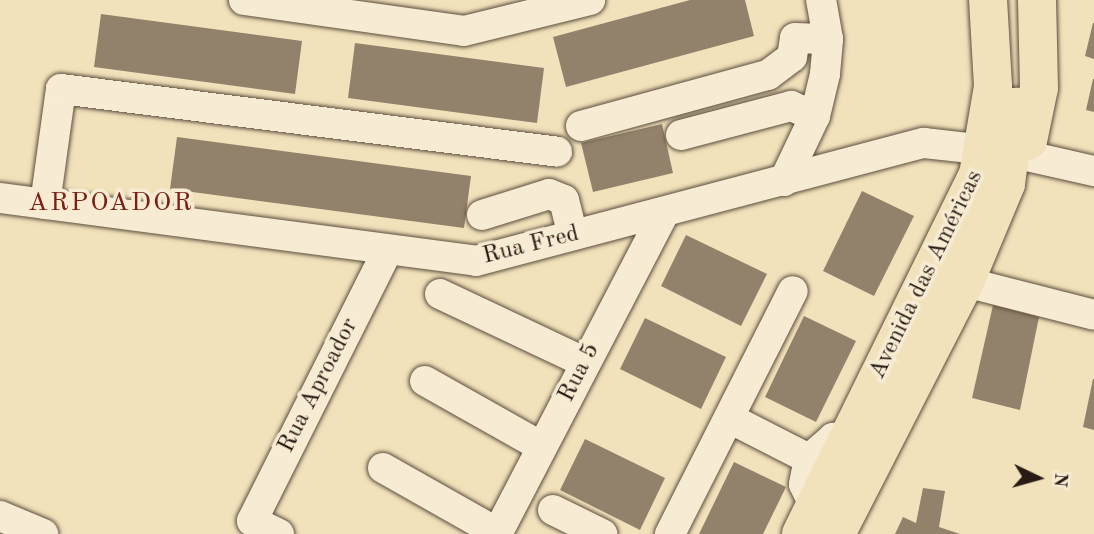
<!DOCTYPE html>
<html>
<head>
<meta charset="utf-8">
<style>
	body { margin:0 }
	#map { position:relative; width:1094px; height:534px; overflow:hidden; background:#f2e2bb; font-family:"Old Standard TT",serif }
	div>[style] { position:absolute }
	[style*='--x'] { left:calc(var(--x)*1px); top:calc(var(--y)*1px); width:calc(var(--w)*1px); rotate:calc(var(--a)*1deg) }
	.building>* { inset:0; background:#92826b }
	.roads { filter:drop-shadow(0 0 2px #5b4d3e) drop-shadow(0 0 2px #5b4d3e) }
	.minor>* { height:30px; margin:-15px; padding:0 15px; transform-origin:15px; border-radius:15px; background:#f7ecd3 }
	.major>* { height:38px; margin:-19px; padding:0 19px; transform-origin:19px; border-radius:19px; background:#f2e2bb }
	span { translate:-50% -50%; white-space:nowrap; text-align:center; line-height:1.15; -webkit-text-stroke:7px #f7ecd3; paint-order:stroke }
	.street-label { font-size:24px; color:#291b14 }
	.neighbourhood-label { font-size:26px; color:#7a1f14; letter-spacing:2px }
	.north { position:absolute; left:1003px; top:443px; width:70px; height:70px; -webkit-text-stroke:5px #f7ecd3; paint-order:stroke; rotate:95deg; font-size:19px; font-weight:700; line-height:28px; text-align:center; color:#291b14 }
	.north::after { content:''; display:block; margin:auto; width:24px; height:32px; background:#291b14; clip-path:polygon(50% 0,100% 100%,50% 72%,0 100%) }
</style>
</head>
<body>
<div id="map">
	<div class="building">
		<i style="clip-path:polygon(690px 0,745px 0,754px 36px,566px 87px,553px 37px)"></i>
		<i style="clip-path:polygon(101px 14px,302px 41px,295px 94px,94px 67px)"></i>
		<i style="clip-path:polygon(1093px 23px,1094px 23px,1094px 59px,1085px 56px)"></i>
		<i style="clip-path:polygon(355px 43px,544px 68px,537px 123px,348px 98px)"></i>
		<i style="clip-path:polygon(1093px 79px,1094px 79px,1094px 112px,1086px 110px)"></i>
		<i style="clip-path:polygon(662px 124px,673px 173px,593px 192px,581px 143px)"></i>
		<i style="clip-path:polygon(177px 137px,471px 176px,464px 228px,170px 189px)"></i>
		<i style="clip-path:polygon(862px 191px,914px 216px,874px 296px,823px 271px)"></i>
		<i style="clip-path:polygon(686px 235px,767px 274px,741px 326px,661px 286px)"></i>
		<i style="clip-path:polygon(993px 305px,1039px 317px,1020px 410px,972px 398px)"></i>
		<i style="clip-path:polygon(804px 316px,856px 341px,816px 422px,765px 397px)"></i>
		<i style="clip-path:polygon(645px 318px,726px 357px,701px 409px,620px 369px)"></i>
		<i style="clip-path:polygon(1093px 379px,1094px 379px,1094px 430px,1083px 427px)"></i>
		<i style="clip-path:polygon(585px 439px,665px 478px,640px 530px,560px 490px)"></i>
		<i style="clip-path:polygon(734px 462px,786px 487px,763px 534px,699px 534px)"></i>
		<i style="clip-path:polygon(923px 488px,945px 491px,939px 527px,960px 534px,895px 534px,903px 517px,916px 523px)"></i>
	</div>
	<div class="roads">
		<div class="minor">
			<i style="--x:244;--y:0;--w:222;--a:8"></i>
			<i style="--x:464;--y:31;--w:130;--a:-13.8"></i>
			<i style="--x:581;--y:126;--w:194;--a:-15.3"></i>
			<i style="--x:768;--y:75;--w:30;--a:-37"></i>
			<i style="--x:792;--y:57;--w:19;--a:-81"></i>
			<i style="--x:795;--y:38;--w:33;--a:2"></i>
			<i style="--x:681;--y:135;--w:114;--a:-14.8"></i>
			<i style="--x:791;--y:106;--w:26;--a:23"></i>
			<i style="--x:1023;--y:155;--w:73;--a:12.7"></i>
			<i style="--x:784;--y:181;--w:72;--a:-64.5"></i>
			<i style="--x:815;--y:116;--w:43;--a:-76.6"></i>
			<i style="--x:825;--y:74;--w:35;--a:-85"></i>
			<i style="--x:828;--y:39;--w:40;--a:-100"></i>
			<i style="--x:0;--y:198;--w:480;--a:7.5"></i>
			<i style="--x:476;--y:261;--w:463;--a:-14.8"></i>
			<i style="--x:924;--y:143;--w:45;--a:6.3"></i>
			<i style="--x:45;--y:204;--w:116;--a:-82.1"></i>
			<i style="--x:61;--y:89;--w:500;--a:7.2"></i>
			<i style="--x:482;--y:215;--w:70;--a:-17.4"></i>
			<i style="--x:549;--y:194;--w:16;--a:22"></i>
			<i style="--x:564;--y:200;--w:36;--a:76"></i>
			<i style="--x:965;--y:282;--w:133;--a:14.3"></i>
			<i style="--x:440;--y:294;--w:161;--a:25.3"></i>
			<i style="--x:425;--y:381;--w:134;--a:29.4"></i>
			<i style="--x:729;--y:418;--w:90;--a:27.1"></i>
			<i style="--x:383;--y:468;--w:132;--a:29.5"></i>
			<i style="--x:815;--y:507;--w:25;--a:-116"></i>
			<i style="--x:804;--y:484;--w:25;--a:-79"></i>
			<i style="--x:809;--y:459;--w:32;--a:-41"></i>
			<i style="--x:833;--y:438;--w:17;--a:-7"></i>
			<i style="--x:553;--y:510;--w:55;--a:26.1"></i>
			<i style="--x:0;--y:516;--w:47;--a:22.7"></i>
			<i style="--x:279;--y:534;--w:30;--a:-154"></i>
			<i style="--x:252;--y:521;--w:302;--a:-63.4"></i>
			<i style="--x:497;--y:534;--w:362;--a:-62.5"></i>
			<i style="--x:670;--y:534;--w:272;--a:-63.2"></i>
		</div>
		<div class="major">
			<i style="--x:1028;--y:141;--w:54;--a:-78.3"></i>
			<i style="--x:1039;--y:88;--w:88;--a:-91.3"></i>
			<i style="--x:801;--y:534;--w:400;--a:-63.8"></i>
			<i style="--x:978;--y:175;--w:90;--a:-80.4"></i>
			<i style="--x:993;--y:86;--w:86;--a:-93.3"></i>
			<i style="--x:836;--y:534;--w:283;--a:-62.9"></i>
			<i style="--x:965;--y:282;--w:106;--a:-67.3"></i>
			<i style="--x:1006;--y:184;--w:78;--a:-82.6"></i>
		</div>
	</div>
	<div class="street-label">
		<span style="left:531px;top:246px;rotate:-14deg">Rua Fred</span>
		<span style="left:927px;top:275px;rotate:-64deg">Avenida das Américas</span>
		<span style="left:580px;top:373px;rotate:-63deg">Rua 5</span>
		<span style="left:319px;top:386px;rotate:-63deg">Rua Aproador</span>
	</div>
	<div class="neighbourhood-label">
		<span style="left:111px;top:204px">ARPOADOR</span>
	</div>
	<div class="north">N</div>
</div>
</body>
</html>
